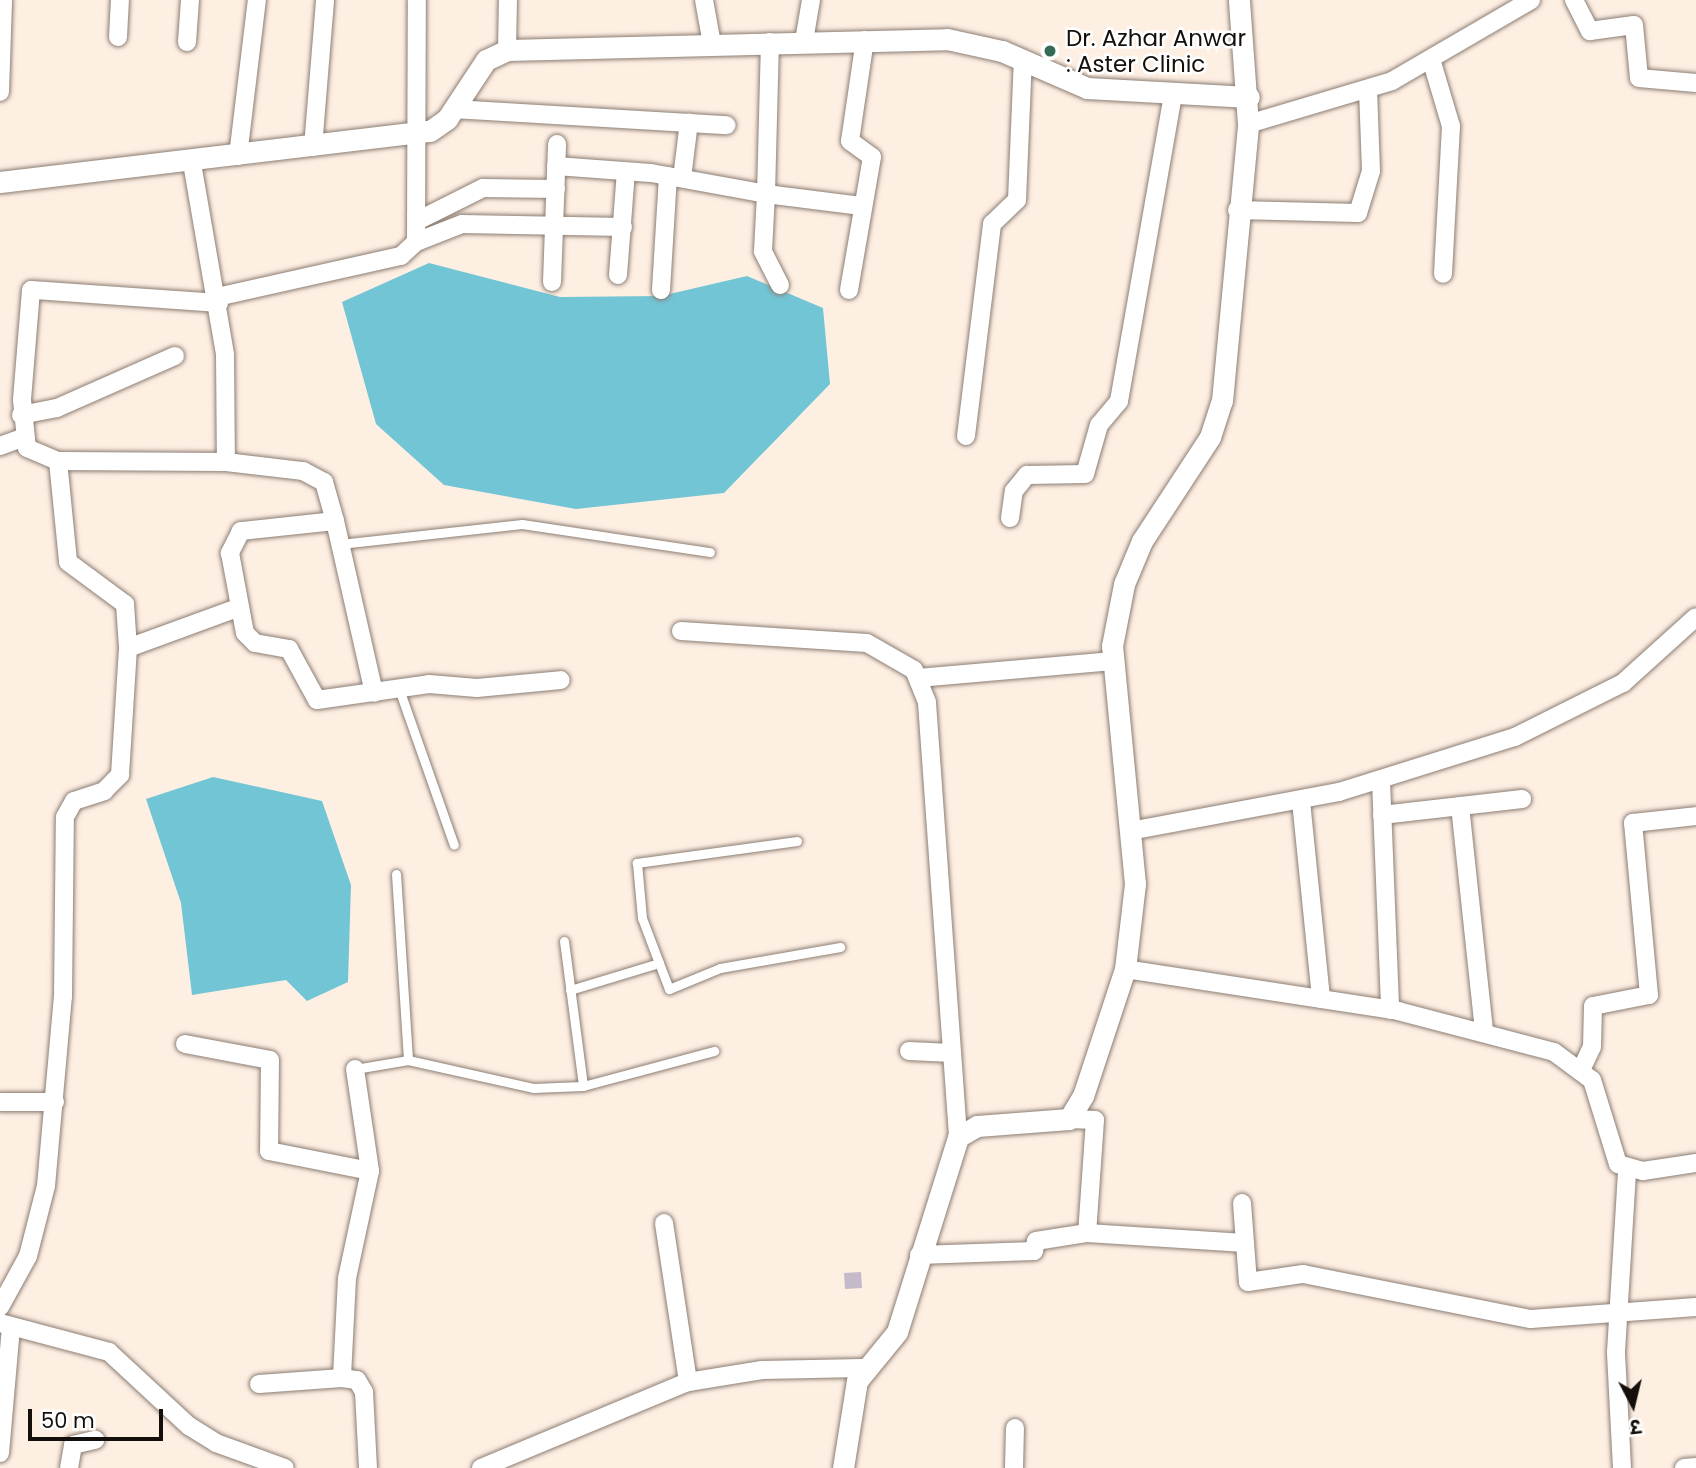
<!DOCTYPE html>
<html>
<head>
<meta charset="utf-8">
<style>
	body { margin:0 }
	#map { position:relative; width:1696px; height:1468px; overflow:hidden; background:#feefe3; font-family:Poppins,"Noto Sans Devanagari",sans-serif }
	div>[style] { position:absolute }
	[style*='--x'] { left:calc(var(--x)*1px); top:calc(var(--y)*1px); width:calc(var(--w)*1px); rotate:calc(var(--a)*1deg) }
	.water>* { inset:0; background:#72c5d5 }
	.building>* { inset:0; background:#c5bac9 }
	.roads { filter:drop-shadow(0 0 2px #8b7d73) drop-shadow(0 0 2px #8b7d73) }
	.service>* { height:9px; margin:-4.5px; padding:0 4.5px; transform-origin:4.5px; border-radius:4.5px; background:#fff }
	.minor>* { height:18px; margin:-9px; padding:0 9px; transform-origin:9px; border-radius:9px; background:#fff }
	.tertiary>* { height:21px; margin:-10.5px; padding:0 10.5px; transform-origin:10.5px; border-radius:10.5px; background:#fff }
	.dots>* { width:19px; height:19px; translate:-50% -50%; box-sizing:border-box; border:4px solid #fff; border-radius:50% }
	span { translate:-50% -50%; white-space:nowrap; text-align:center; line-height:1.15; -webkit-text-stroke:5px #fff; paint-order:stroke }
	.poi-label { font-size:23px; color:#140f0b }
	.left { translate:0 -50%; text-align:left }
	.north { position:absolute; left:1598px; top:1370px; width:70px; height:70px; -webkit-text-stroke:5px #fff; paint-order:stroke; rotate:173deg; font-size:19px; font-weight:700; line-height:28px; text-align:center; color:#140f0b }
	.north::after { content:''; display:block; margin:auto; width:24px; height:32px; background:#140f0b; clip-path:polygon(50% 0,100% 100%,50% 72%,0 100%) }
	.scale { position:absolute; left:28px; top:1409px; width:135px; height:32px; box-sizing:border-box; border:4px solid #140f0b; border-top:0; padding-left:9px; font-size:21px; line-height:24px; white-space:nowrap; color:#140f0b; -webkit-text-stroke:5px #fff; paint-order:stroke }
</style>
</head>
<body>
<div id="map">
	<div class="water">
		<i style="clip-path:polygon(429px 263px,560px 297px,661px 296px,747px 276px,823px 308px,830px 384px,724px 493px,576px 509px,444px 485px,376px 424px,342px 302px)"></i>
		<i style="clip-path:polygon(213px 777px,322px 801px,351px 885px,348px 982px,307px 1001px,286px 980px,192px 995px,181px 903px,146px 799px)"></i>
	</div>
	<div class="building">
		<i style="clip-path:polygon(861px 1272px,862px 1288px,845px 1289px,844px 1273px)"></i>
	</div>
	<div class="roads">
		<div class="service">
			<i style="--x:340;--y:544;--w:183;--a:-6.3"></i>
			<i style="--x:522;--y:524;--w:190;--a:8.5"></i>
			<i style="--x:399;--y:689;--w:165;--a:70.6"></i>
			<i style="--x:797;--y:841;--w:162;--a:172.2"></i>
			<i style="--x:637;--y:863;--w:55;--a:84.8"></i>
			<i style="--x:642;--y:918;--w:48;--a:69.3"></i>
			<i style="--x:659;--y:963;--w:28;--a:69"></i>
			<i style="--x:669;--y:989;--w:55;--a:-22.4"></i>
			<i style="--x:720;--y:968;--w:122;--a:-9.9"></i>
			<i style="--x:396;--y:874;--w:186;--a:86.3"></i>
			<i style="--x:564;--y:941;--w:146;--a:82.5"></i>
			<i style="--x:570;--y:990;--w:93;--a:-16.9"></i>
			<i style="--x:355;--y:1069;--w:54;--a:-9.6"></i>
			<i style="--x:408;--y:1060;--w:128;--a:12.6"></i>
			<i style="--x:533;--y:1088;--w:50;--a:-2.3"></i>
			<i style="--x:583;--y:1086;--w:136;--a:-15"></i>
		</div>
		<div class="minor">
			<i style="--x:704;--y:0;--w:45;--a:79.7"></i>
			<i style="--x:1574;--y:0;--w:35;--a:63"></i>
			<i style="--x:1590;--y:31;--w:44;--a:-7.8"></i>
			<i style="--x:1634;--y:25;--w:53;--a:84.6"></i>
			<i style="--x:1639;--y:78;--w:57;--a:5"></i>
			<i style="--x:118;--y:37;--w:37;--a:-87"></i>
			<i style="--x:804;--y:41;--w:42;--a:-80.3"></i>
			<i style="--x:187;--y:42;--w:42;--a:-85.9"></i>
			<i style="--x:507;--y:50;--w:50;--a:-88.9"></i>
			<i style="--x:1431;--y:59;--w:70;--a:73.4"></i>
			<i style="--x:1451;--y:126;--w:148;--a:93.1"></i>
			<i style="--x:0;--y:92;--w:92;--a:-88.1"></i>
			<i style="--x:454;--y:109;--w:273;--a:3.4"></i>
			<i style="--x:1248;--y:124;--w:150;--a:-16.6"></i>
			<i style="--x:1392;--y:81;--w:161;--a:-30.2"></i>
			<i style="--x:313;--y:147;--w:147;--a:-85.3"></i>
			<i style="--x:238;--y:156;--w:157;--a:-83.1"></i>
			<i style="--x:192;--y:163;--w:195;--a:80.2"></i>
			<i style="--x:225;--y:355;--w:107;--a:89.5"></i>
			<i style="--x:556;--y:166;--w:95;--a:4.2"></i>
			<i style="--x:651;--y:173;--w:117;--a:10.3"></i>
			<i style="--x:766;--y:194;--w:152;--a:-88.5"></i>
			<i style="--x:682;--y:178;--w:56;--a:-82.9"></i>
			<i style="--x:1237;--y:210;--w:121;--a:1.4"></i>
			<i style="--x:1358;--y:213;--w:44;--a:-72.8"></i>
			<i style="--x:1371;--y:171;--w:82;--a:-92.1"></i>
			<i style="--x:417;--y:221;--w:74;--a:-26.6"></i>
			<i style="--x:483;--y:188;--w:73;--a:0.8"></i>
			<i style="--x:416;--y:242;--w:49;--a:-21.4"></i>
			<i style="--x:462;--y:224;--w:161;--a:1.1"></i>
			<i style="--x:618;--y:275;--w:103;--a:-85.6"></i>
			<i style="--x:552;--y:282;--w:138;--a:-87.9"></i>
			<i style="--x:780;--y:285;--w:38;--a:-117"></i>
			<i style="--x:763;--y:251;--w:57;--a:-87"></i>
			<i style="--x:766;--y:194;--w:96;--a:7.2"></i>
			<i style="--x:661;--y:290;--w:114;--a:-86.5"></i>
			<i style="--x:849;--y:290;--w:135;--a:-80.2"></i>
			<i style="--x:872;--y:157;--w:27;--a:-144"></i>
			<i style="--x:850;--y:141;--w:102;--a:-81.6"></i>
			<i style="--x:217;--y:297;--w:189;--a:-12.6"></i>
			<i style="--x:401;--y:256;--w:21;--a:-43"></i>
			<i style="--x:416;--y:242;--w:242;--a:-89.8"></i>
			<i style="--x:219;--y:303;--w:188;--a:-176"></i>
			<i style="--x:31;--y:290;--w:110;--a:94.7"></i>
			<i style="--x:22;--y:400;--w:48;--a:84.1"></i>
			<i style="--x:27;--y:448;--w:34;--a:23"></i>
			<i style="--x:58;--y:461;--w:168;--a:0.3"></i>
			<i style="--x:226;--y:462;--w:78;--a:6.7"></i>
			<i style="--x:303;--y:471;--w:24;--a:28"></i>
			<i style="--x:324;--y:482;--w:41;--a:74.2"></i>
			<i style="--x:335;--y:521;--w:95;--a:173.9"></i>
			<i style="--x:241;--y:531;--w:25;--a:117"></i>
			<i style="--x:230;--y:553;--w:81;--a:79.4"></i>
			<i style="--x:245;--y:633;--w:14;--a:45"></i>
			<i style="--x:255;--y:643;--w:35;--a:10"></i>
			<i style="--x:289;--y:649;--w:58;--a:61.2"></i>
			<i style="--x:317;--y:700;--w:113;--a:-8.1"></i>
			<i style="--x:429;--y:684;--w:48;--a:4.8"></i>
			<i style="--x:477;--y:688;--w:84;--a:-5.4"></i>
			<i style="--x:21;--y:415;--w:37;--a:-11"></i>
			<i style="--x:57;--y:408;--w:129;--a:-23.8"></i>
			<i style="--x:966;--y:436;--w:214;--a:-83"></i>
			<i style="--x:992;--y:224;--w:35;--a:-44"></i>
			<i style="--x:1017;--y:200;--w:141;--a:-87.6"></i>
			<i style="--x:0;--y:446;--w:23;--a:-20"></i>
			<i style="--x:58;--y:461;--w:101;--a:84.3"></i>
			<i style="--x:68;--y:562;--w:71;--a:36.4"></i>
			<i style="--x:125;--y:604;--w:44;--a:86.1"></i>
			<i style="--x:128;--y:648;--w:119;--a:-20.1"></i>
			<i style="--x:1010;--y:518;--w:27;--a:-82"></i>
			<i style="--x:1014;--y:491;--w:21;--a:-51"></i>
			<i style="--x:1027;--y:475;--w:58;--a:-1"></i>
			<i style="--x:1085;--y:474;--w:51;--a:-74.1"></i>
			<i style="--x:1099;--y:425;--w:31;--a:-50"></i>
			<i style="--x:1119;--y:401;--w:311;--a:-80"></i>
			<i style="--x:335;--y:521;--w:176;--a:77.2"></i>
			<i style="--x:681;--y:631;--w:186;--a:3.7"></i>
			<i style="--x:867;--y:643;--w:54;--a:29.9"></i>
			<i style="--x:914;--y:670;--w:35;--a:68"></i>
			<i style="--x:927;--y:703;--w:435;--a:85.9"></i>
			<i style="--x:918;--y:678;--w:196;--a:-5"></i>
			<i style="--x:1381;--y:781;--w:229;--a:87.7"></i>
			<i style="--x:1301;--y:801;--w:199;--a:84.2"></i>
			<i style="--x:1460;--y:806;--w:226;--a:83.9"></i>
			<i style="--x:1382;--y:815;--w:141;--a:-6.5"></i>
			<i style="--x:1130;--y:831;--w:213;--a:-10.6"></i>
			<i style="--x:1339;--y:792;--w:184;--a:-17.4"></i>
			<i style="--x:1515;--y:737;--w:121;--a:-26.6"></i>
			<i style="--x:1623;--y:683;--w:98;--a:-42.1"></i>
			<i style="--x:1125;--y:969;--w:276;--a:8.7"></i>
			<i style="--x:1398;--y:1011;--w:161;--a:14.7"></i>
			<i style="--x:1554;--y:1052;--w:47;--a:36.4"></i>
			<i style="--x:1592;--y:1080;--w:88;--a:72.8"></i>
			<i style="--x:1618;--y:1164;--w:26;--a:16"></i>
			<i style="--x:1643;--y:1171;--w:54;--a:-8.6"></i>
			<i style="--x:185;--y:1044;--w:86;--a:10.7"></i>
			<i style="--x:270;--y:1060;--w:91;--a:90.6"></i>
			<i style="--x:269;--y:1151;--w:103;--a:11.2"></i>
			<i style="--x:370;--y:1171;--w:109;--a:102.1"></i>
			<i style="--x:347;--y:1278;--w:100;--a:92.9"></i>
			<i style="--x:342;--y:1378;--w:15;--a:8"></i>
			<i style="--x:357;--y:1380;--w:14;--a:60"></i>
			<i style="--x:364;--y:1392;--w:76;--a:87"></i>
			<i style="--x:909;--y:1051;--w:43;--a:2.7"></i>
			<i style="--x:1582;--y:1068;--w:23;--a:-65"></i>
			<i style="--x:1592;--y:1047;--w:41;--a:-88.6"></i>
			<i style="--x:1593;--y:1006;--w:57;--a:-11.1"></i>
			<i style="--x:1649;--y:995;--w:173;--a:-95.3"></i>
			<i style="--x:1633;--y:823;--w:63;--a:-6.3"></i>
			<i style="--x:355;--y:1069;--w:103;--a:81.6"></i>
			<i style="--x:0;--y:1102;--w:55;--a:0"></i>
			<i style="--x:1069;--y:1119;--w:26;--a:2"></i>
			<i style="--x:1095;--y:1120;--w:113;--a:94"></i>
			<i style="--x:1087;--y:1233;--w:158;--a:3.6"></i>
			<i style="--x:1242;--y:1203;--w:79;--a:85.7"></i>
			<i style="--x:1248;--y:1282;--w:56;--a:-8.3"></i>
			<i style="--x:1303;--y:1274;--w:232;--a:11.2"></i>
			<i style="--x:1531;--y:1319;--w:165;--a:-4.2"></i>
			<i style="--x:664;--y:1223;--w:161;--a:81.4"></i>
			<i style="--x:919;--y:1255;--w:115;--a:-2"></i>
			<i style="--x:1034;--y:1251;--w:10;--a:-79"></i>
			<i style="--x:1036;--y:1241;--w:52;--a:-8.9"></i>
			<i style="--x:0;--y:1307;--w:58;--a:-61.2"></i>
			<i style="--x:28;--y:1256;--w:72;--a:-75.6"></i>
			<i style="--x:46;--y:1186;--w:190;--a:-84.9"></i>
			<i style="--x:63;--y:997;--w:180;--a:-89.4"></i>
			<i style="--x:65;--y:817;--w:18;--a:-61"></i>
			<i style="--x:74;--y:801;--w:32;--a:-18"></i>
			<i style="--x:104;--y:791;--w:23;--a:-45"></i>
			<i style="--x:120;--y:775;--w:127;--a:-86.4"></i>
			<i style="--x:0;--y:1323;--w:113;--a:14.9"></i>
			<i style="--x:109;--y:1352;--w:109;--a:42.8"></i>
			<i style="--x:189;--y:1426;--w:32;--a:32"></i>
			<i style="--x:216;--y:1443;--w:73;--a:19.9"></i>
			<i style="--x:259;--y:1384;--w:83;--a:-4.1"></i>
			<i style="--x:0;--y:1453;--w:125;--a:-85"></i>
			<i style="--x:69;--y:1468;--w:23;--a:-80"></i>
			<i style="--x:73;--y:1445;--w:23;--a:-13"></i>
			<i style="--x:481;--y:1468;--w:224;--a:-22.6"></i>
			<i style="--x:688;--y:1382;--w:75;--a:-9.2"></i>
			<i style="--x:762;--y:1370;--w:100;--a:-1.1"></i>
			<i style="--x:1014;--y:1468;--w:40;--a:-88.6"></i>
			<i style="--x:1622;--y:1468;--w:116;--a:-93"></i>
			<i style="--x:1616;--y:1352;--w:182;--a:-86.5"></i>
			<i style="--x:1684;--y:1468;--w:12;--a:-5"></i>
		</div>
		<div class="tertiary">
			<i style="--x:0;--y:182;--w:433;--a:-6.8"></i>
			<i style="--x:430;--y:131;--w:21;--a:-35"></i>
			<i style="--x:447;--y:119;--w:71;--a:-56.5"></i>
			<i style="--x:486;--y:60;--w:23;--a:-25"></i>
			<i style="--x:507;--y:50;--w:440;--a:-1.4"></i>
			<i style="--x:947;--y:39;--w:56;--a:12.3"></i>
			<i style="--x:1002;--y:51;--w:93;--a:23.5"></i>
			<i style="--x:1087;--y:88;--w:162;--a:3.2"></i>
			<i style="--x:843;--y:1468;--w:88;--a:-80.9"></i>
			<i style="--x:857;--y:1381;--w:63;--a:-50.8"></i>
			<i style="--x:897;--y:1332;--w:204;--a:-72.6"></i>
			<i style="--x:958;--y:1137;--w:22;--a:-30"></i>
			<i style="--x:977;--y:1126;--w:92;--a:-4.4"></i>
			<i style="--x:1069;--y:1119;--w:27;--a:-59"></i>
			<i style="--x:1083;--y:1096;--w:134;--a:-71.7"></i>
			<i style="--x:1125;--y:969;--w:86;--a:-83.3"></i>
			<i style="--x:1135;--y:884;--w:239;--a:-95.5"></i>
			<i style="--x:1112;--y:646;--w:63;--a:-79"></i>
			<i style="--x:1124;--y:584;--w:47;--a:-67.3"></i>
			<i style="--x:1142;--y:541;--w:124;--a:-56.8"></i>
			<i style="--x:1210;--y:437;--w:38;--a:-72"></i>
			<i style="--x:1222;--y:401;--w:278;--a:-84.6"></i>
			<i style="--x:1248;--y:124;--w:124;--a:-94.2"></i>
		</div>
	</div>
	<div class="dots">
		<i style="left:1050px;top:51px;background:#326c55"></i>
	</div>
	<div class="poi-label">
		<span class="left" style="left:1066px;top:51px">Dr. Azhar Anwar<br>: Aster Clinic</span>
	</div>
	<div class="north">उ</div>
	<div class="scale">50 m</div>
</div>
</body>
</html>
